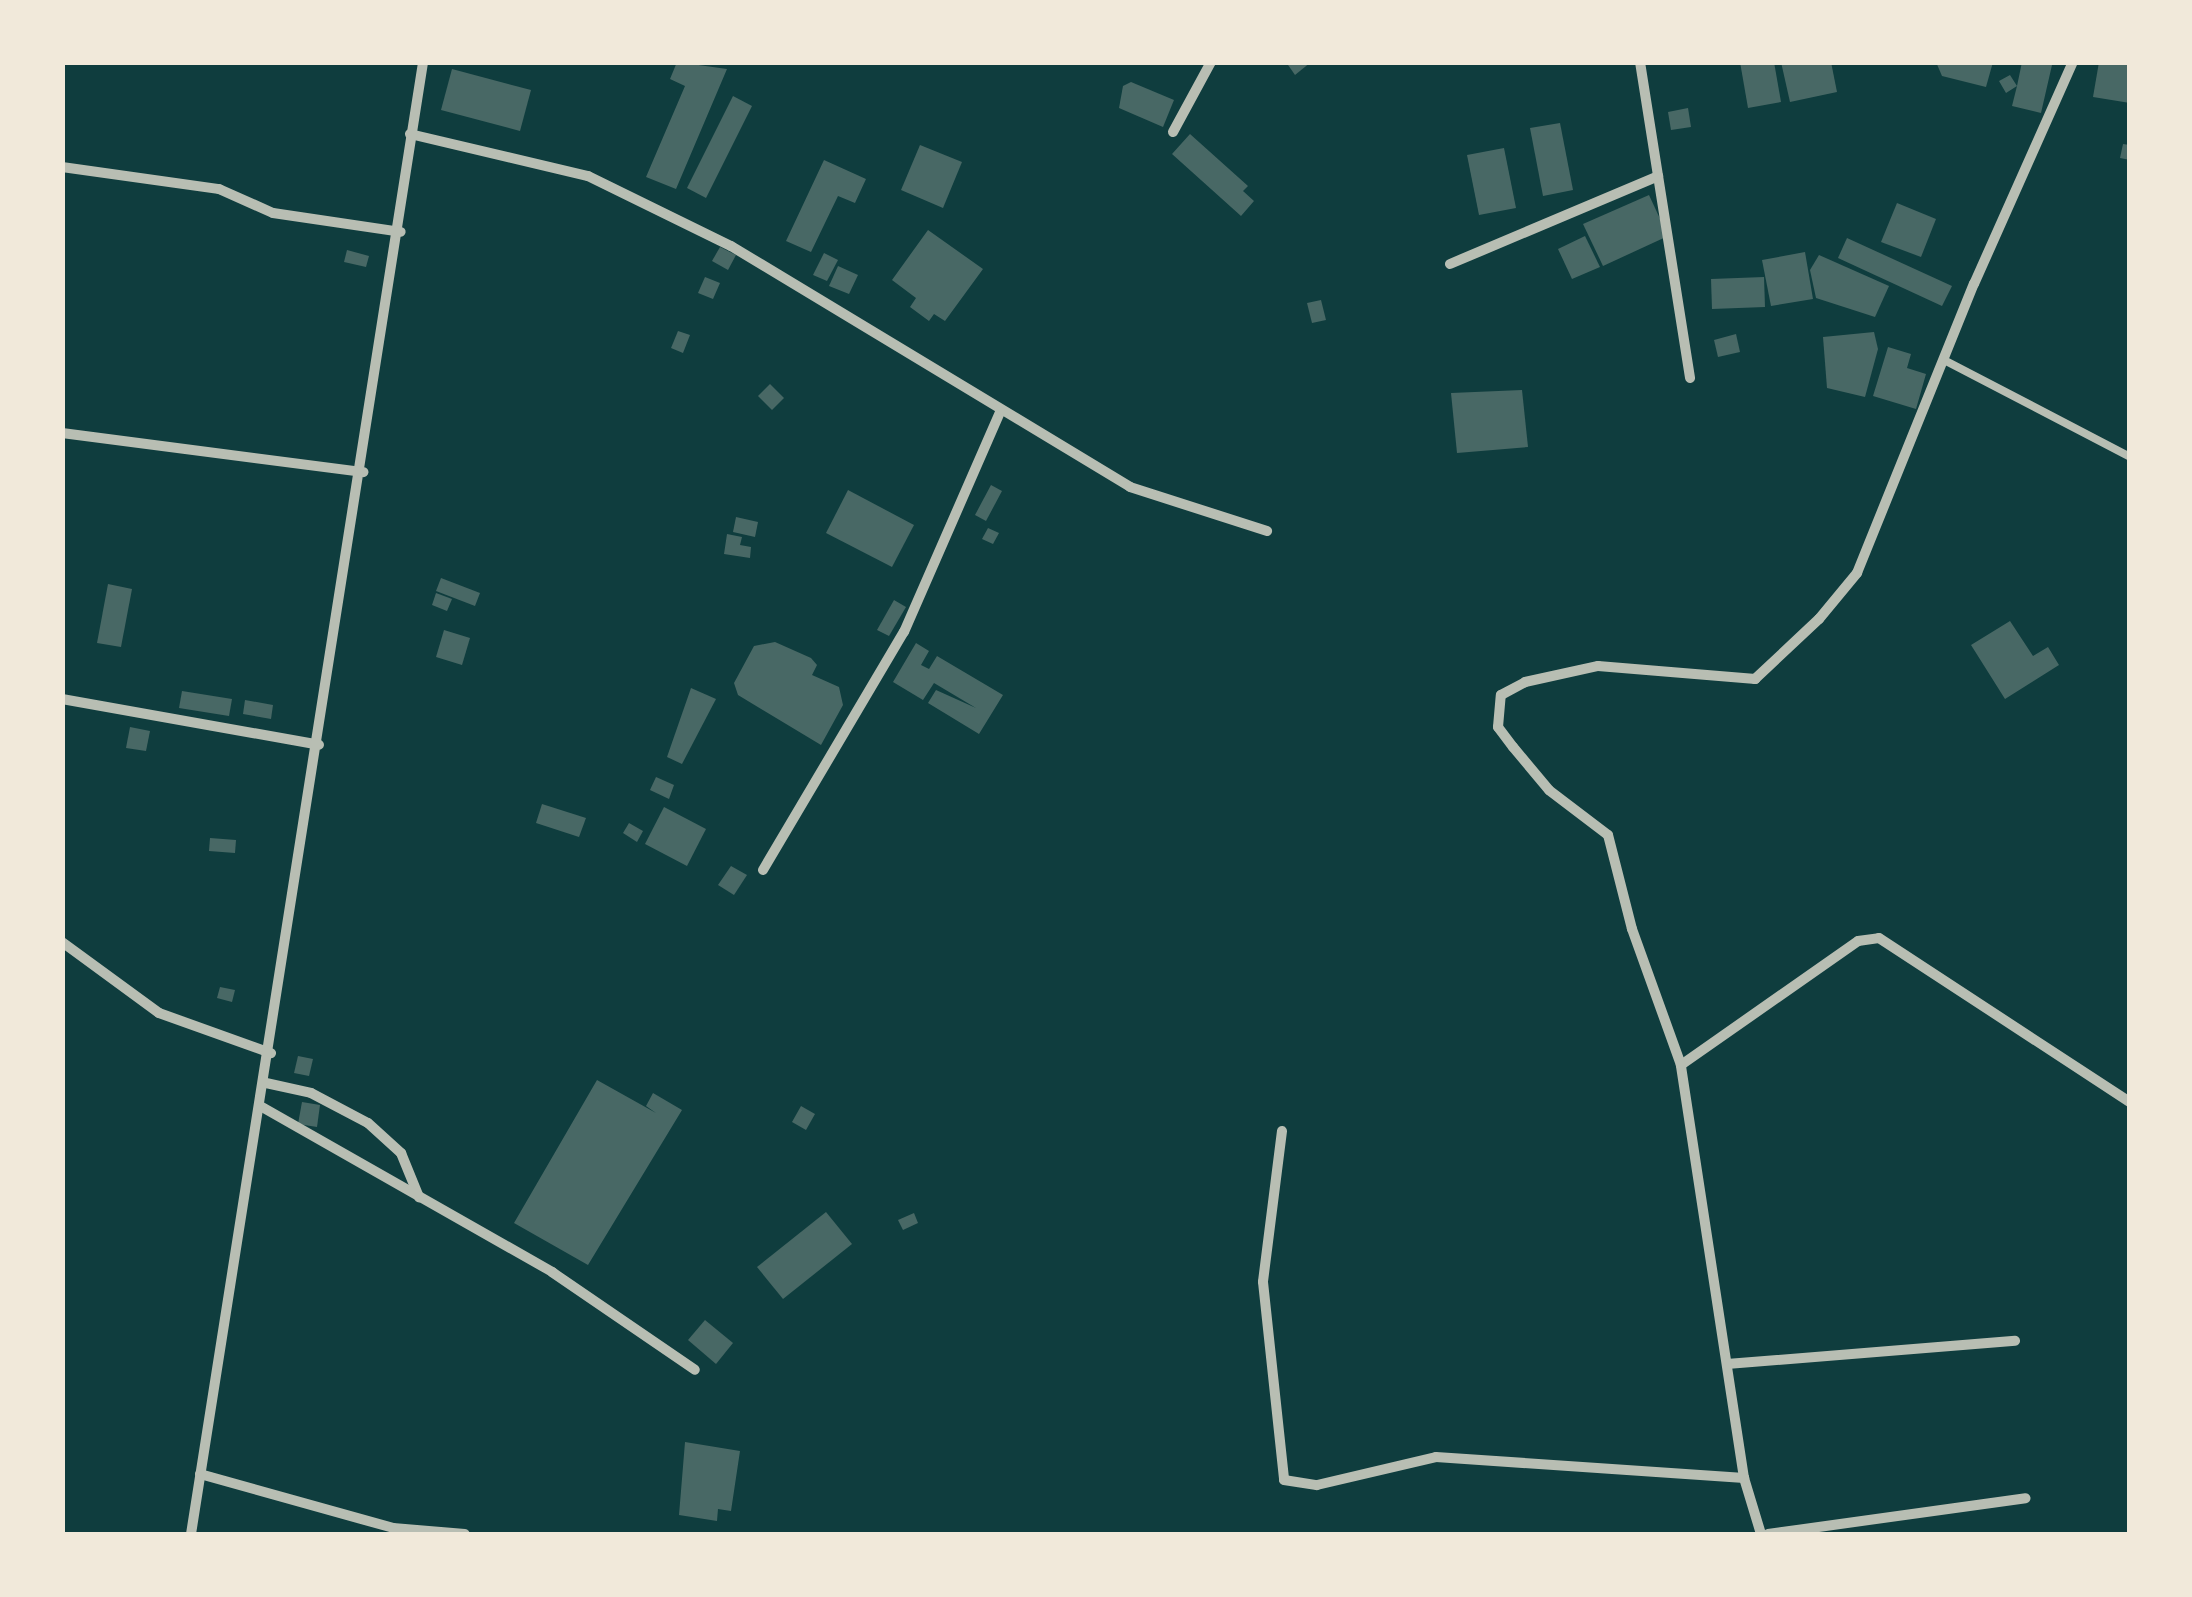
<!DOCTYPE html>
<html>
<head>
<meta charset="utf-8">
<style>
	body { margin:0 }
	#map { position:relative; width:2192px; height:1597px; overflow:hidden; background:#0f3d3e; font-family:"Zilla Slab",serif }
	div>[style] { position:absolute }
	[style*='--x'] { left:calc(var(--x)*1px); top:calc(var(--y)*1px); width:calc(var(--w)*1px); rotate:calc(var(--a)*1deg) }
	.building>* { inset:0; background:#486865 }
	.service>* { height:8px; margin:-4px; padding:0 4px; transform-origin:4px; border-radius:4px; background:#b8beb3 }
	.minor>* { height:10px; margin:-5px; padding:0 5px; transform-origin:5px; border-radius:5px; background:#b8beb3 }
	span { translate:-50% -50%; white-space:nowrap; text-align:center; line-height:1.15; -webkit-text-stroke:10px #f1e9da; paint-order:stroke }
	.frame { position:absolute; inset:0; border:65px solid #f1e9da; pointer-events:none }
</style>
</head>
<body>
<div id="map">
	<div class="building">
		<i style="clip-path:polygon(677px 62px,727px 69px,676px 189px,646px 177px,685px 86px,670px 79px)"></i>
		<i style="clip-path:polygon(1286px 62px,1311px 62px,1295px 75px)"></i>
		<i style="clip-path:polygon(1740px 62px,1774px 62px,1781px 102px,1748px 108px)"></i>
		<i style="clip-path:polygon(1781px 62px,1831px 62px,1837px 92px,1790px 102px)"></i>
		<i style="clip-path:polygon(1936px 62px,1993px 62px,1986px 87px,1942px 76px)"></i>
		<i style="clip-path:polygon(2022px 62px,2052px 65px,2041px 113px,2012px 106px,2017px 86px,2006px 93px,1999px 81px,2010px 75px,2017px 86px)"></i>
		<i style="clip-path:polygon(2099px 62px,2130px 62px,2130px 103px,2093px 97px)"></i>
		<i style="clip-path:polygon(452px 69px,531px 90px,520px 131px,441px 110px)"></i>
		<i style="clip-path:polygon(1131px 82px,1174px 100px,1163px 127px,1119px 108px,1123px 86px)"></i>
		<i style="clip-path:polygon(733px 96px,752px 106px,706px 198px,687px 188px)"></i>
		<i style="clip-path:polygon(1688px 108px,1691px 127px,1671px 130px,1668px 112px)"></i>
		<i style="clip-path:polygon(1560px 123px,1573px 190px,1543px 196px,1530px 128px)"></i>
		<i style="clip-path:polygon(1190px 134px,1248px 186px,1243px 191px,1254px 201px,1241px 216px,1172px 154px)"></i>
		<i style="clip-path:polygon(2123px 144px,2130px 145px,2130px 160px,2120px 158px)"></i>
		<i style="clip-path:polygon(920px 145px,962px 162px,943px 208px,901px 190px)"></i>
		<i style="clip-path:polygon(1504px 148px,1516px 208px,1479px 215px,1467px 155px)"></i>
		<i style="clip-path:polygon(824px 160px,866px 179px,855px 203px,838px 196px,811px 252px,786px 241px)"></i>
		<i style="clip-path:polygon(1649px 195px,1668px 236px,1603px 266px,1583px 224px)"></i>
		<i style="clip-path:polygon(1897px 203px,1936px 219px,1921px 257px,1881px 242px)"></i>
		<i style="clip-path:polygon(928px 230px,983px 269px,945px 321px,934px 314px,929px 321px,910px 307px,916px 298px,892px 280px)"></i>
		<i style="clip-path:polygon(1585px 236px,1600px 267px,1572px 279px,1558px 249px)"></i>
		<i style="clip-path:polygon(1847px 238px,1952px 286px,1942px 306px,1838px 258px)"></i>
		<i style="clip-path:polygon(720px 247px,736px 255px,728px 270px,712px 261px)"></i>
		<i style="clip-path:polygon(347px 250px,369px 256px,366px 267px,344px 262px)"></i>
		<i style="clip-path:polygon(1805px 252px,1813px 299px,1771px 306px,1762px 260px)"></i>
		<i style="clip-path:polygon(824px 253px,838px 260px,827px 281px,813px 275px)"></i>
		<i style="clip-path:polygon(1819px 255px,1889px 286px,1875px 317px,1816px 298px,1810px 270px)"></i>
		<i style="clip-path:polygon(838px 266px,858px 275px,849px 294px,829px 286px)"></i>
		<i style="clip-path:polygon(705px 277px,720px 283px,713px 299px,698px 293px)"></i>
		<i style="clip-path:polygon(1764px 277px,1765px 307px,1712px 309px,1711px 279px)"></i>
		<i style="clip-path:polygon(1321px 300px,1326px 320px,1312px 323px,1307px 303px)"></i>
		<i style="clip-path:polygon(678px 331px,690px 335px,683px 353px,671px 348px)"></i>
		<i style="clip-path:polygon(1874px 332px,1878px 349px,1865px 397px,1827px 388px,1823px 337px)"></i>
		<i style="clip-path:polygon(1736px 334px,1740px 352px,1718px 357px,1714px 340px)"></i>
		<i style="clip-path:polygon(1888px 347px,1911px 354px,1907px 368px,1926px 374px,1916px 409px,1873px 396px)"></i>
		<i style="clip-path:polygon(770px 384px,784px 398px,772px 410px,758px 396px)"></i>
		<i style="clip-path:polygon(1522px 390px,1528px 447px,1457px 453px,1451px 393px)"></i>
		<i style="clip-path:polygon(991px 485px,1002px 491px,986px 521px,975px 515px)"></i>
		<i style="clip-path:polygon(848px 490px,914px 525px,892px 567px,826px 533px)"></i>
		<i style="clip-path:polygon(736px 517px,758px 522px,755px 537px,733px 532px)"></i>
		<i style="clip-path:polygon(988px 528px,999px 533px,993px 544px,982px 539px)"></i>
		<i style="clip-path:polygon(727px 534px,742px 537px,740px 545px,751px 547px,750px 558px,724px 554px)"></i>
		<i style="clip-path:polygon(441px 578px,480px 593px,475px 606px,436px 591px)"></i>
		<i style="clip-path:polygon(108px 584px,132px 589px,121px 647px,97px 643px)"></i>
		<i style="clip-path:polygon(436px 593px,452px 599px,447px 611px,432px 605px)"></i>
		<i style="clip-path:polygon(894px 600px,906px 607px,889px 636px,877px 630px)"></i>
		<i style="clip-path:polygon(2010px 621px,2033px 656px,2048px 647px,2059px 665px,2005px 699px,1971px 645px)"></i>
		<i style="clip-path:polygon(444px 630px,470px 638px,462px 665px,436px 657px)"></i>
		<i style="clip-path:polygon(775px 642px,811px 658px,817px 665px,812px 675px,839px 687px,843px 705px,821px 745px,738px 695px,734px 683px,754px 646px)"></i>
		<i style="clip-path:polygon(916px 643px,929px 651px,921px 665px,929px 669px,937px 656px,1003px 695px,979px 734px,928px 703px,936px 690px,976px 708px,934px 683px,923px 700px,893px 682px)"></i>
		<i style="clip-path:polygon(691px 688px,716px 699px,682px 764px,667px 757px)"></i>
		<i style="clip-path:polygon(182px 691px,232px 699px,229px 716px,179px 708px)"></i>
		<i style="clip-path:polygon(245px 700px,273px 705px,271px 719px,243px 714px)"></i>
		<i style="clip-path:polygon(130px 727px,150px 731px,146px 751px,126px 748px)"></i>
		<i style="clip-path:polygon(656px 777px,674px 785px,669px 799px,650px 790px)"></i>
		<i style="clip-path:polygon(542px 804px,586px 818px,579px 837px,536px 823px)"></i>
		<i style="clip-path:polygon(664px 807px,706px 829px,687px 866px,645px 844px)"></i>
		<i style="clip-path:polygon(629px 823px,643px 831px,637px 842px,623px 833px)"></i>
		<i style="clip-path:polygon(210px 838px,236px 840px,235px 853px,209px 851px)"></i>
		<i style="clip-path:polygon(731px 866px,747px 875px,734px 895px,718px 885px)"></i>
		<i style="clip-path:polygon(220px 987px,235px 990px,232px 1002px,217px 998px)"></i>
		<i style="clip-path:polygon(298px 1056px,313px 1059px,309px 1076px,294px 1073px)"></i>
		<i style="clip-path:polygon(597px 1080px,656px 1113px,646px 1106px,653px 1093px,682px 1110px,588px 1265px,514px 1223px)"></i>
		<i style="clip-path:polygon(302px 1102px,320px 1105px,317px 1127px,298px 1124px)"></i>
		<i style="clip-path:polygon(801px 1106px,815px 1114px,806px 1130px,792px 1122px)"></i>
		<i style="clip-path:polygon(826px 1212px,852px 1244px,783px 1299px,757px 1267px)"></i>
		<i style="clip-path:polygon(914px 1213px,918px 1223px,903px 1230px,898px 1220px)"></i>
		<i style="clip-path:polygon(705px 1320px,733px 1343px,716px 1364px,688px 1340px)"></i>
		<i style="clip-path:polygon(685px 1442px,740px 1451px,731px 1511px,718px 1509px,717px 1521px,679px 1515px)"></i>
	</div>
	<div class="service">
		<i style="--x:1944;--y:360;--w:210;--a:27.5"></i>
	</div>
	<div class="minor">
		<i style="--x:1640;--y:62;--w:320;--a:81"></i>
		<i style="--x:1173;--y:132;--w:80;--a:-61.5"></i>
		<i style="--x:410;--y:134;--w:183;--a:13.3"></i>
		<i style="--x:588;--y:176;--w:159;--a:26.1"></i>
		<i style="--x:731;--y:246;--w:466;--a:31.1"></i>
		<i style="--x:1130;--y:487;--w:144;--a:17.8"></i>
		<i style="--x:62;--y:167;--w:159;--a:8"></i>
		<i style="--x:219;--y:189;--w:59;--a:24"></i>
		<i style="--x:273;--y:213;--w:129;--a:8.4"></i>
		<i style="--x:1450;--y:264;--w:226;--a:-22.9"></i>
		<i style="--x:62;--y:433;--w:304;--a:7.4"></i>
		<i style="--x:62;--y:699;--w:261;--a:10.1"></i>
		<i style="--x:763;--y:870;--w:277;--a:-59.4"></i>
		<i style="--x:904;--y:632;--w:240;--a:-66.4"></i>
		<i style="--x:62;--y:942;--w:120;--a:36.2"></i>
		<i style="--x:159;--y:1013;--w:119;--a:19.7"></i>
		<i style="--x:1681;--y:1065;--w:216;--a:-35"></i>
		<i style="--x:1858;--y:941;--w:21;--a:-8"></i>
		<i style="--x:1879;--y:938;--w:300;--a:33.2"></i>
		<i style="--x:266;--y:1083;--w:46;--a:12.5"></i>
		<i style="--x:311;--y:1093;--w:64;--a:27.8"></i>
		<i style="--x:368;--y:1123;--w:45;--a:42.3"></i>
		<i style="--x:401;--y:1153;--w:48;--a:67.8"></i>
		<i style="--x:262;--y:1107;--w:334;--a:29.6"></i>
		<i style="--x:552;--y:1272;--w:173;--a:34.4"></i>
		<i style="--x:1282;--y:1131;--w:152;--a:97.2"></i>
		<i style="--x:1263;--y:1282;--w:199;--a:83.9"></i>
		<i style="--x:1284;--y:1480;--w:33;--a:9"></i>
		<i style="--x:1317;--y:1485;--w:122;--a:-13.2"></i>
		<i style="--x:1436;--y:1457;--w:309;--a:3.9"></i>
		<i style="--x:1727;--y:1364;--w:289;--a:-4.6"></i>
		<i style="--x:200;--y:1474;--w:200;--a:15.6"></i>
		<i style="--x:393;--y:1528;--w:72;--a:4.8"></i>
		<i style="--x:191;--y:1534;--w:1490;--a:-81.04"></i>
		<i style="--x:1761;--y:1534;--w:59;--a:-106.9"></i>
		<i style="--x:1744;--y:1478;--w:418;--a:-98.7"></i>
		<i style="--x:1681;--y:1065;--w:145;--a:-109.8"></i>
		<i style="--x:1632;--y:929;--w:97;--a:-104.3"></i>
		<i style="--x:1608;--y:835;--w:74;--a:-142.7"></i>
		<i style="--x:1549;--y:790;--w:56;--a:-129.9"></i>
		<i style="--x:1513;--y:747;--w:25;--a:-127"></i>
		<i style="--x:1498;--y:727;--w:32;--a:-85"></i>
		<i style="--x:1501;--y:695;--w:27;--a:-28"></i>
		<i style="--x:1525;--y:682;--w:75;--a:-12.4"></i>
		<i style="--x:1598;--y:666;--w:158;--a:4.7"></i>
		<i style="--x:1755;--y:679;--w:88;--a:-43.2"></i>
		<i style="--x:1819;--y:619;--w:60;--a:-50.4"></i>
		<i style="--x:1857;--y:573;--w:312;--a:-68"></i>
		<i style="--x:1974;--y:284;--w:243;--a:-66"></i>
		<i style="--x:1768;--y:1534;--w:260;--a:-7.9"></i>
	</div>
	<div class="frame"></div>
</div>
</body>
</html>
